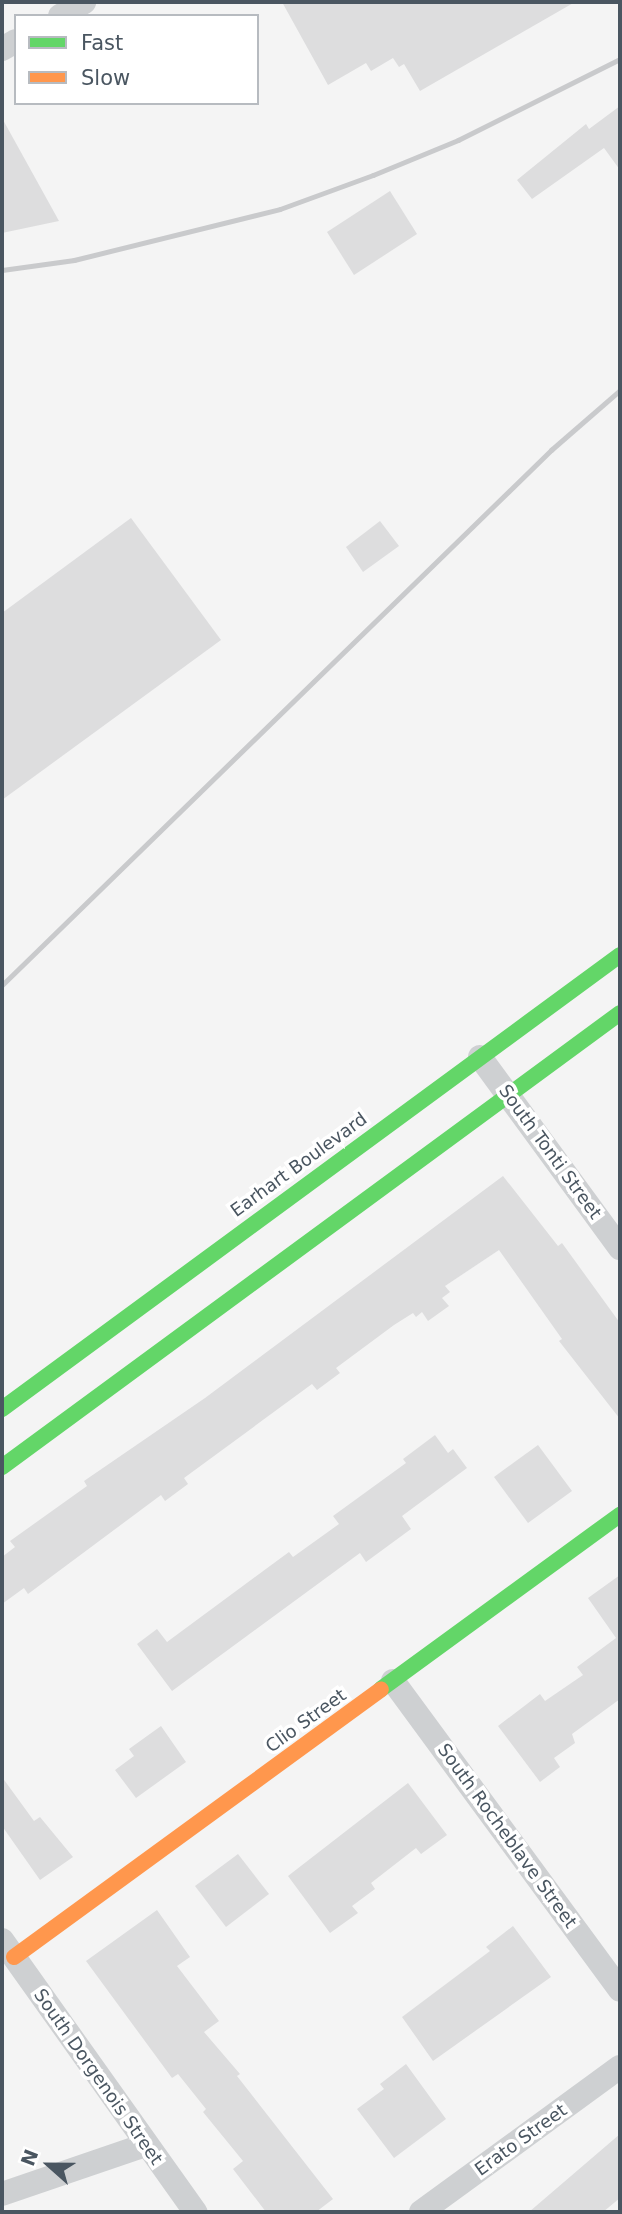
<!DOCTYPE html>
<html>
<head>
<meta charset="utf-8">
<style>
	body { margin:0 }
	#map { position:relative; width:622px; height:2214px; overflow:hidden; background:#f4f4f4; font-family:"DejaVu Sans",sans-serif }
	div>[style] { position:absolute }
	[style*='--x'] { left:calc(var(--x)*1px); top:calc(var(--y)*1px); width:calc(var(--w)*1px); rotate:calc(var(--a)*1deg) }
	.building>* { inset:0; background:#ddddde }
	.street>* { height:24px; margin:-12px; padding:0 12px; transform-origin:12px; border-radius:12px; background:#ced0d2 }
	.fast>* { height:16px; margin:-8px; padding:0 8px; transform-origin:8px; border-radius:8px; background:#63d668 }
	.slow>* { height:16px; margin:-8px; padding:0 8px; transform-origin:8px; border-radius:8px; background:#ff974d }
	.rail>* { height:5px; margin:-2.5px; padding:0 2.5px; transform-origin:2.5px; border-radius:2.5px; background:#c9cacc }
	span { translate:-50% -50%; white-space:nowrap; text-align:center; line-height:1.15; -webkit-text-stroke:7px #fff; paint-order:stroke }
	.street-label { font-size:18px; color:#4a5661 }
	.frame { position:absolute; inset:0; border:4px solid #4a5661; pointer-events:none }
	.legend { position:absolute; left:14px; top:14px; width:245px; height:91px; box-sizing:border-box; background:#fff; border:2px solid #b7bbc0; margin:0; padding:9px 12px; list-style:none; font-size:21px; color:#4a5661 }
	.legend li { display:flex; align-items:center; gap:14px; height:35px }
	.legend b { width:35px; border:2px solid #b7bbc0 }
	.north { position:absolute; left:14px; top:2130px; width:70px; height:70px; -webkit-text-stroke:5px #fff; paint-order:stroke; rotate:291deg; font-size:19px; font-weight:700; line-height:28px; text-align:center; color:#4a5661 }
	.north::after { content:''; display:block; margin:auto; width:24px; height:32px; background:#4a5661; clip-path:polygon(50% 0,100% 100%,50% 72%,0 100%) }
</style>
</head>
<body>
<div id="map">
	<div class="building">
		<i style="clip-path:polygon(282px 2px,575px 2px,420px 91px,404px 64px,399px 67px,393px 58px,371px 71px,366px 63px,328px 85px)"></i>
		<i style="clip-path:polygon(620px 106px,620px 170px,604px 148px,532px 199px,517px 180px,586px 124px,589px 129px)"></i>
		<i style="clip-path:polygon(2px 118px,59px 221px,2px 233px)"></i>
		<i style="clip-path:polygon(390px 191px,417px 234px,354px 275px,327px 232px)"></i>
		<i style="clip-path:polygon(131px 518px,221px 640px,2px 800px,2px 613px)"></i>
		<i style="clip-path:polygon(380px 521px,399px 546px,363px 572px,346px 547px)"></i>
		<i style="clip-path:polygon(503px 1176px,558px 1246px,562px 1243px,620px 1323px,620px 1419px,559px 1341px,562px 1339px,499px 1250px,445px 1286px,450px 1292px,442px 1298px,449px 1306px,428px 1321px,422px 1312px,416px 1317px,413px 1313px,394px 1325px,336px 1368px,340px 1373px,317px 1390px,312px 1384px,184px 1478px,188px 1484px,165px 1501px,161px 1495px,28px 1594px,24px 1588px,2px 1604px,2px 1557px,15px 1547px,10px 1541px,87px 1486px,84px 1481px,205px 1398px)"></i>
		<i style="clip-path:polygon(435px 1435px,448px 1453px,453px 1449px,467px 1468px,402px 1516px,411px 1529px,366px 1562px,360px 1553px,172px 1691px,137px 1644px,157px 1629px,167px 1642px,289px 1552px,293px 1557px,339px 1524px,333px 1516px,406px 1463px,403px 1459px)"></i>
		<i style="clip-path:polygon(538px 1445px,572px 1491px,528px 1523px,494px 1477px)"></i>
		<i style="clip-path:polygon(620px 1575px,620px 1699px,572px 1734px,575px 1743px,554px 1758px,560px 1767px,540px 1782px,498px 1726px,540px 1694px,545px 1701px,583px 1675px,577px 1667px,616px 1638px,588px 1598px)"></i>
		<i style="clip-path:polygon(161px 1726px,186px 1762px,136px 1798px,115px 1770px,134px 1756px,129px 1749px)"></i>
		<i style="clip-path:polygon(2px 1777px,34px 1821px,40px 1817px,73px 1857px,40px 1880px,2px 1826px)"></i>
		<i style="clip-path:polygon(408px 1783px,447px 1835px,421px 1854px,416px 1848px,371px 1883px,375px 1889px,352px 1906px,358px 1913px,330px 1933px,288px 1876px)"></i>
		<i style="clip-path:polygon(238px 1854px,269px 1894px,226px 1927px,195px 1886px)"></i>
		<i style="clip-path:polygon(157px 1910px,190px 1957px,177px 1966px,219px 2021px,204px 2032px,240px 2074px,237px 2076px,333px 2199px,316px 2212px,266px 2212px,233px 2169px,243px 2161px,203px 2112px,206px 2109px,178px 2074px,172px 2078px,86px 1961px)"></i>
		<i style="clip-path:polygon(513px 1926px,551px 1977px,433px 2061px,402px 2017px,490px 1951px,486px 1947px)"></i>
		<i style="clip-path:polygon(406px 2064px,446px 2119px,394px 2158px,357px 2109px,384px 2089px,380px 2084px)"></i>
		<i style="clip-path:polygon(620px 2134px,620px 2198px,603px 2212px,529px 2212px)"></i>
	</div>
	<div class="street">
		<i style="--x:60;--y:16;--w:28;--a:-30"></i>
		<i style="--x:2;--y:49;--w:16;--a:-30"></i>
		<i style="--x:480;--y:1057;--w:237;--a:53.8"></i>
		<i style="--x:393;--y:1681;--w:383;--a:53.7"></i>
		<i style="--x:2;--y:1940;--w:334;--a:54.6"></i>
		<i style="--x:2;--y:2194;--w:151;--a:-18.9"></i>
		<i style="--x:421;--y:2212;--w:246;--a:-36.1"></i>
	</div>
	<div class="fast">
		<i style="--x:2;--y:1409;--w:767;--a:-36.3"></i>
		<i style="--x:2;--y:1467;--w:767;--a:-36.3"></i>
		<i style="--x:381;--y:1689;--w:296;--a:-36.1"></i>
	</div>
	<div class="slow">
		<i style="--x:14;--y:1957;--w:454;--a:-36.1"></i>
	</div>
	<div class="rail">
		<i style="--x:2;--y:270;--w:73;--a:-7.9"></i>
		<i style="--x:74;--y:260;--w:212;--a:-13.9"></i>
		<i style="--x:280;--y:209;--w:99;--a:-20.1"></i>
		<i style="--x:373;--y:175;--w:92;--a:-22.4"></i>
		<i style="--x:458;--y:140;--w:181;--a:-26.6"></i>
		<i style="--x:2;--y:985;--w:767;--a:-44.26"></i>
		<i style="--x:551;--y:450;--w:91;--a:-41"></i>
	</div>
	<div class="street-label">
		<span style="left:550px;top:1152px;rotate:54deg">South Tonti Street</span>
		<span style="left:299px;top:1165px;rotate:-36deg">Earhart Boulevard</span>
		<span style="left:306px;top:1721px;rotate:-36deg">Clio Street</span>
		<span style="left:507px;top:1836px;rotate:54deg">South Rocheblave Street</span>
		<span style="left:98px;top:2077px;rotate:55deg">South Dorgenois Street</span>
		<span style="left:521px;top:2140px;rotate:-36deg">Erato Street</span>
	</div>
	<div class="frame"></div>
	<ul class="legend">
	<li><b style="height:9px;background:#63d668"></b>Fast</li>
	<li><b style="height:9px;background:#ff974d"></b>Slow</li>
	</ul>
	<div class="north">N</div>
</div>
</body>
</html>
